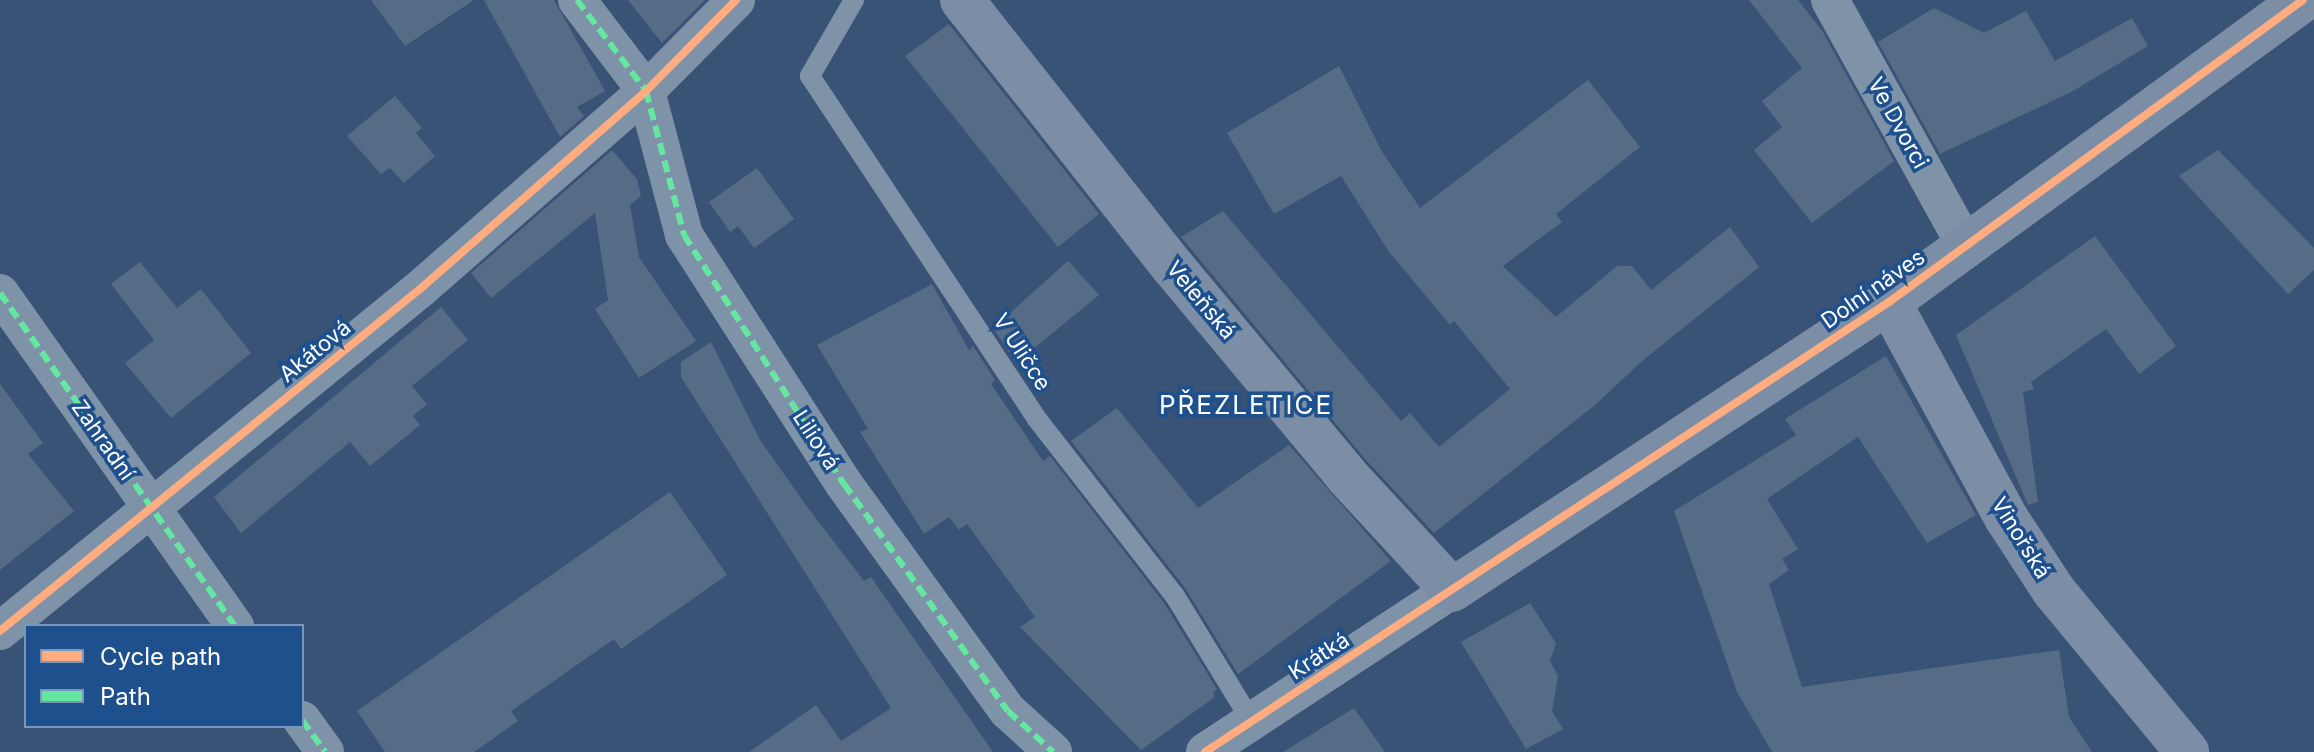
<!DOCTYPE html>
<html>
<head>
<meta charset="utf-8">
<style>
	body { margin:0 }
	#map { position:relative; width:2314px; height:752px; overflow:hidden; background:#385375; font-family:Inter,sans-serif }
	div>[style] { position:absolute }
	[style*='--x'] { left:calc(var(--x)*1px); top:calc(var(--y)*1px); width:calc(var(--w)*1px); rotate:calc(var(--a)*1deg) }
	.building>* { inset:0; background:#566c86 }
	.lane>* { height:20px; margin:-10px; padding:0 10px; transform-origin:10px; border-radius:10px; background:#7f93a8 }
	.street>* { height:38px; margin:-19px; padding:0 19px; transform-origin:19px; border-radius:19px; background:#7f93a8 }
	.secondary>* { height:44px; margin:-22px; padding:0 22px; transform-origin:22px; border-radius:22px; background:#7c8ea5 }
	.quiet>* { height:6px; margin-top:-3px; transform-origin:0; background:repeating-linear-gradient(90deg,#66e7a1 0 12px,transparent 0 18px) }
	.cycleway>* { height:8px; margin:-4px; padding:0 4px; transform-origin:4px; border-radius:4px; background:#ffac80 }
	span { translate:-50% -50%; white-space:nowrap; text-align:center; line-height:1.15; -webkit-text-stroke:7px #1f508e; paint-order:stroke }
	.street-label { font-size:22px; color:#fff }
	.quarter-label { font-size:26px; color:#fff; letter-spacing:2px }
	.legend { position:absolute; left:24px; top:624px; width:280px; height:104px; box-sizing:border-box; background:#1f508e; border:2px solid #7996bb; margin:0; padding:10px 14px; list-style:none; font-size:24px; color:#fff }
	.legend li { display:flex; align-items:center; gap:16px; height:40px }
	.legend b { width:40px; border:2px solid #7996bb }
</style>
</head>
<body>
<div id="map">
	<div class="building">
		<i style="clip-path:polygon(371px 0,474px 0,405px 46px)"></i>
		<i style="clip-path:polygon(484px 0,554px 0,605px 91px,577px 107px,584px 116px,560px 137px)"></i>
		<i style="clip-path:polygon(628px 0,705px 0,662px 43px)"></i>
		<i style="clip-path:polygon(1749px 0,1798px 0,1823px 32px,1894px 161px,1812px 223px,1754px 150px,1782px 127px,1762px 101px,1802px 68px)"></i>
		<i style="clip-path:polygon(1934px 8px,1984px 33px,2026px 11px,2055px 61px,2132px 18px,2148px 46px,2073px 91px,1940px 154px,1878px 42px)"></i>
		<i style="clip-path:polygon(949px 24px,1099px 214px,1058px 247px,905px 56px)"></i>
		<i style="clip-path:polygon(1339px 66px,1381px 150px,1420px 208px,1588px 80px,1640px 147px,1556px 214px,1562px 222px,1503px 266px,1556px 317px,1617px 266px,1632px 266px,1651px 290px,1730px 227px,1759px 267px,1641px 362px,1596px 404px,1434px 533px,1365px 459px,1181px 237px,1223px 211px,1401px 421px,1410px 413px,1439px 447px,1510px 389px,1454px 321px,1450px 325px,1389px 252px,1341px 176px,1274px 214px,1227px 133px)"></i>
		<i style="clip-path:polygon(395px 96px,422px 128px,416px 133px,435px 156px,404px 183px,390px 168px,381px 174px,347px 136px)"></i>
		<i style="clip-path:polygon(612px 150px,637px 179px,641px 196px,630px 205px,639px 257px,696px 341px,639px 378px,595px 309px,608px 300px,595px 213px,491px 298px,471px 273px)"></i>
		<i style="clip-path:polygon(2218px 150px,2314px 248px,2314px 270px,2288px 294px,2179px 176px)"></i>
		<i style="clip-path:polygon(757px 168px,794px 219px,754px 248px,738px 226px,730px 232px,709px 202px)"></i>
		<i style="clip-path:polygon(2095px 236px,2176px 346px,2139px 374px,2106px 329px,2031px 382px,2034px 389px,2023px 392px,2038px 502px,2028px 505px,1956px 335px)"></i>
		<i style="clip-path:polygon(1068px 261px,1099px 295px,1016px 363px,993px 328px)"></i>
		<i style="clip-path:polygon(140px 262px,177px 308px,201px 289px,251px 353px,171px 418px,125px 363px,154px 340px,111px 284px)"></i>
		<i style="clip-path:polygon(932px 284px,969px 350px,973px 346px,995px 380px,991px 384px,1043px 461px,1050px 456px,1164px 603px,1217px 689px,1213px 693px,1215px 697px,1141px 750px,1020px 627px,1035px 617px,967px 524px,959px 530px,949px 517px,924px 534px,860px 432px,868px 429px,817px 345px)"></i>
		<i style="clip-path:polygon(441px 307px,468px 340px,412px 386px,427px 404px,413px 416px,420px 425px,370px 466px,350px 442px,241px 533px,214px 497px)"></i>
		<i style="clip-path:polygon(711px 342px,760px 440px,808px 508px,864px 581px,871px 577px,993px 752px,749px 752px,816px 705px,841px 741px,891px 708px,681px 377px,681px 362px)"></i>
		<i style="clip-path:polygon(1886px 356px,1976px 515px,1927px 543px,1858px 437px,1767px 499px,1798px 549px,1782px 559px,1789px 570px,1769px 584px,1802px 687px,2059px 650px,2069px 717px,2092px 752px,1772px 752px,1737px 692px,1674px 511px,1796px 435px,1785px 419px)"></i>
		<i style="clip-path:polygon(0 384px,43px 443px,28px 454px,74px 511px,0 570px)"></i>
		<i style="clip-path:polygon(1117px 408px,1198px 508px,1289px 445px,1391px 561px,1238px 674px,1185px 588px,1071px 441px)"></i>
		<i style="clip-path:polygon(670px 492px,727px 575px,621px 649px,614px 639px,511px 711px,518px 721px,474px 752px,385px 752px,357px 711px)"></i>
		<i style="clip-path:polygon(1530px 603px,1556px 643px,1550px 661px,1558px 676px,1552px 711px,1563px 729px,1526px 749px,1461px 642px)"></i>
		<i style="clip-path:polygon(1354px 708px,1385px 752px,1283px 752px)"></i>
	</div>
	<div class="lane">
		<i style="--x:854;--y:0;--w:88;--a:120.1"></i>
		<i style="--x:810;--y:76;--w:411;--a:56.5"></i>
		<i style="--x:1037;--y:419;--w:224;--a:52.1"></i>
		<i style="--x:1175;--y:596;--w:148;--a:58.6"></i>
	</div>
	<div class="street">
		<i style="--x:577;--y:0;--w:114;--a:52.8"></i>
		<i style="--x:646;--y:91;--w:149;--a:75.2"></i>
		<i style="--x:684;--y:235;--w:296;--a:57.3"></i>
		<i style="--x:844;--y:484;--w:280;--a:54.2"></i>
		<i style="--x:1008;--y:711;--w:61;--a:42.3"></i>
		<i style="--x:1830;--y:0;--w:280;--a:61.1"></i>
		<i style="--x:0;--y:293;--w:408;--a:54.8"></i>
		<i style="--x:0;--y:631;--w:542;--a:-39.16"></i>
		<i style="--x:420;--y:289;--w:300;--a:-41.2"></i>
		<i style="--x:646;--y:91;--w:128;--a:-45.3"></i>
		<i style="--x:302;--y:720;--w:39;--a:54"></i>
		<i style="--x:1205;--y:752;--w:295;--a:-33.3"></i>
	</div>
	<div class="secondary">
		<i style="--x:962;--y:0;--w:340;--a:51.7"></i>
		<i style="--x:1173;--y:267;--w:271;--a:50.2"></i>
		<i style="--x:1346;--y:475;--w:156;--a:47.3"></i>
		<i style="--x:1452;--y:590;--w:523;--a:-33.39"></i>
		<i style="--x:1889;--y:302;--w:512;--a:-36.11"></i>
		<i style="--x:1889;--y:302;--w:247;--a:61.5"></i>
		<i style="--x:2007;--y:519;--w:86;--a:56.9"></i>
		<i style="--x:2054;--y:591;--w:209;--a:50.4"></i>
	</div>
	<div class="quiet">
		<i style="--x:577;--y:0;--w:114;--a:52.8"></i>
		<i style="--x:646;--y:91;--w:149;--a:75.2"></i>
		<i style="--x:684;--y:235;--w:296;--a:57.3"></i>
		<i style="--x:844;--y:484;--w:280;--a:54.2"></i>
		<i style="--x:1008;--y:711;--w:61;--a:42.3"></i>
		<i style="--x:0;--y:293;--w:408;--a:54.8"></i>
		<i style="--x:302;--y:720;--w:39;--a:54"></i>
	</div>
	<div class="cycleway">
		<i style="--x:0;--y:631;--w:542;--a:-39.16"></i>
		<i style="--x:420;--y:289;--w:300;--a:-41.2"></i>
		<i style="--x:646;--y:91;--w:128;--a:-45.3"></i>
		<i style="--x:1205;--y:752;--w:819;--a:-33.34"></i>
		<i style="--x:1889;--y:302;--w:512;--a:-36.11"></i>
	</div>
	<div class="street-label">
		<span style="left:1898px;top:123px;rotate:61deg">Ve Dvorci</span>
		<span style="left:1873px;top:289px;rotate:-35deg">Dolní náves</span>
		<span style="left:1201px;top:300px;rotate:50deg">Veleňská</span>
		<span style="left:315px;top:351px;rotate:-39deg">Akátová</span>
		<span style="left:1022px;top:352px;rotate:57deg">V Uličce</span>
		<span style="left:103px;top:440px;rotate:55deg">Zahradní</span>
		<span style="left:816px;top:440px;rotate:57deg">Liliová</span>
		<span style="left:2021px;top:538px;rotate:58deg">Vinořská</span>
		<span style="left:1319px;top:656px;rotate:-33deg">Krátká</span>
	</div>
	<div class="quarter-label">
		<span style="left:1246px;top:405px">PŘEZLETICE</span>
	</div>
	<ul class="legend">
	<li><b style="height:10px;background:#ffac80"></b>Cycle path</li>
	<li><b style="height:10px;background:#66e7a1"></b>Path</li>
	</ul>
</div>
</body>
</html>
